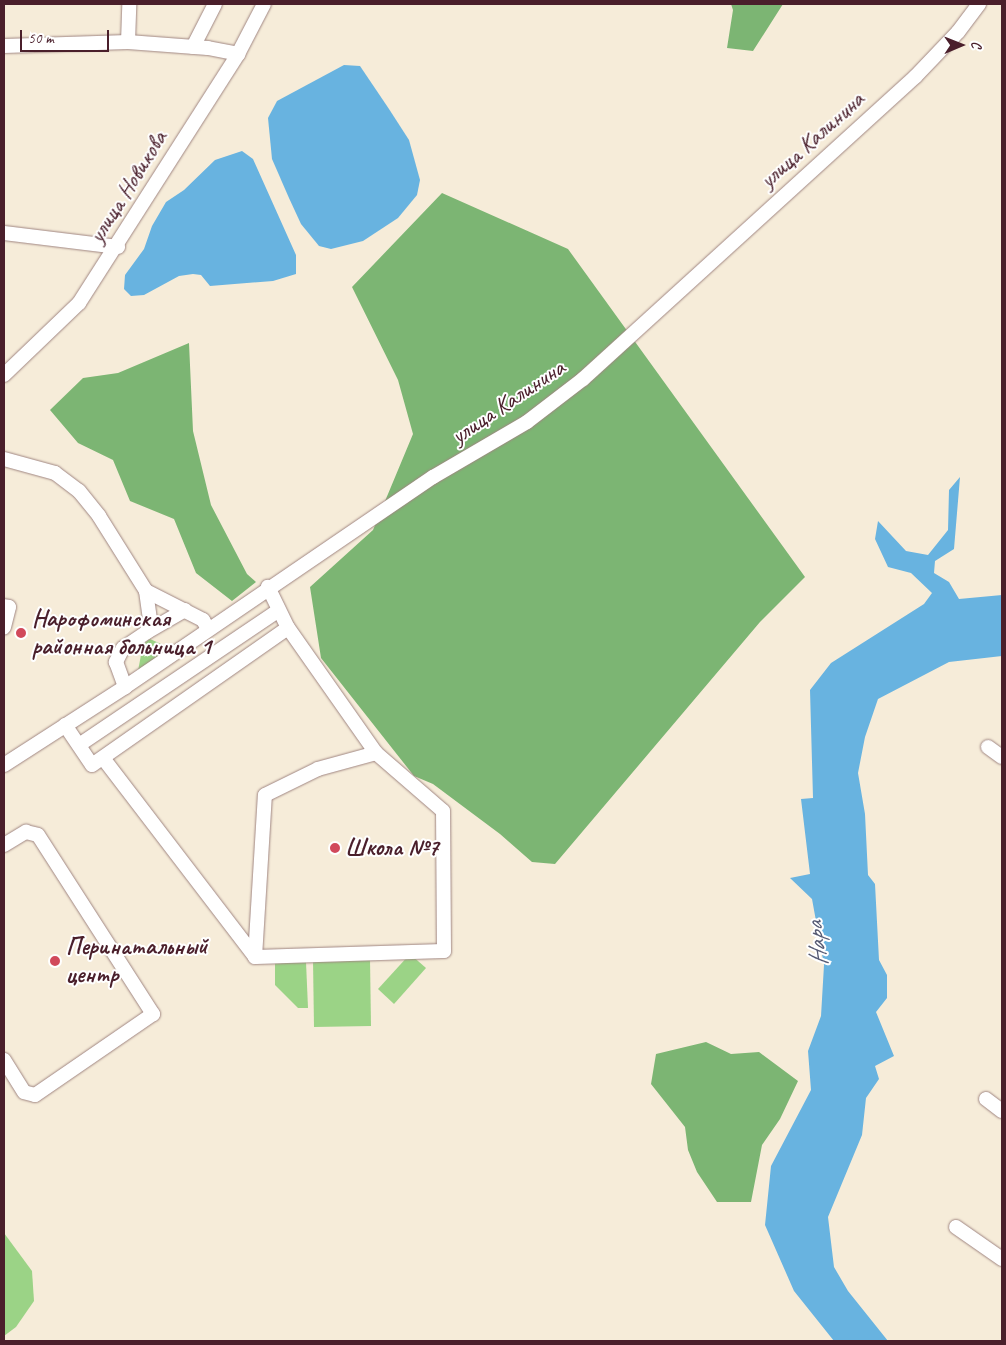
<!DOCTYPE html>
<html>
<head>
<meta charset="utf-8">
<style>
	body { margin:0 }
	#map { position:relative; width:1006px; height:1345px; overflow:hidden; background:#f6ecd9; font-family:Caveat,sans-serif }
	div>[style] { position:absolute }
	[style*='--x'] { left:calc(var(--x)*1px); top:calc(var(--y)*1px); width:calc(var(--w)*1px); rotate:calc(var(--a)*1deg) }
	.green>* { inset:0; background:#9bd386 }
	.forest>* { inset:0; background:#7cb573 }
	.water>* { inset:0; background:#68b3e0 }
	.roads { filter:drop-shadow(0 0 1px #a08682) drop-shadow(0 0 1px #a08682) }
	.minor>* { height:14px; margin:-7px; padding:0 7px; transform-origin:7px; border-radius:7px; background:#fff }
	.dots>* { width:14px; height:14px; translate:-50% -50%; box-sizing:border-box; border:2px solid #fff; border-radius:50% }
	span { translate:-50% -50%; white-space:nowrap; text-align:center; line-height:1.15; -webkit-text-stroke:4px #fff; paint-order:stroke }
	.street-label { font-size:24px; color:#4a1f2b }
	.poi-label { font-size:24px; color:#4a1f2b; font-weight:700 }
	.left { translate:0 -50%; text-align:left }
	.water-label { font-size:25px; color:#565a73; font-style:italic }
	.frame { position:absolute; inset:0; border:5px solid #4a1f2b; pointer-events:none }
	.north { position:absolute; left:936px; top:20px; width:50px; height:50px; -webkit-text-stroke:4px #fff; paint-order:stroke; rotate:89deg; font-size:14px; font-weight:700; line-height:20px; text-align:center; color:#4a1f2b }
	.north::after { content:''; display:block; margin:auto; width:18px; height:22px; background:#4a1f2b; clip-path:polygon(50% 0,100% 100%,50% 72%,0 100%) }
	.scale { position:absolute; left:20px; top:30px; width:89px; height:22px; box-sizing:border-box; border:2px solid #4a1f2b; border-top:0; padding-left:6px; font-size:15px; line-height:18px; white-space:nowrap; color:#4a1f2b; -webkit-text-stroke:4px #fff; paint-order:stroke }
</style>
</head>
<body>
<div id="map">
	<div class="green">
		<i style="clip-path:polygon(150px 639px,170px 648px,138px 671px,143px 644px)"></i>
		<i style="clip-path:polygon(410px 954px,426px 968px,394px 1004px,378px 989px)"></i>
		<i style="clip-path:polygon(370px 959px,371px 1026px,314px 1027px,313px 960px)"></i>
		<i style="clip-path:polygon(306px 962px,308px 1008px,298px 1008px,275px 985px,275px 963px)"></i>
		<i style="clip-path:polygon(4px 1233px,32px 1271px,34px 1301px,16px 1327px,4px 1336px)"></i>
	</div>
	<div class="forest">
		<i style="clip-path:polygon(731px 4px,783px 4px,753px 51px,727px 48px,733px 10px)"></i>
		<i style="clip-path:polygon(442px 193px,568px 249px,805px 577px,760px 622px,555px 864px,532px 862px,500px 834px,433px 784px,414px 776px,321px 658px,310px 587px,373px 530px,413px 434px,398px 380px,352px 287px)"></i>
		<i style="clip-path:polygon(189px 343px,193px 431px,211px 505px,247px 574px,256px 582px,232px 601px,196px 573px,174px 519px,130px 501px,113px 460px,78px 443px,50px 410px,83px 378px,118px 373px)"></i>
		<i style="clip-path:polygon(706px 1042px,731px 1054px,759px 1052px,798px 1081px,780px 1119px,762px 1145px,751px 1202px,717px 1202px,697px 1172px,688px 1150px,685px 1127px,651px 1084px,656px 1054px)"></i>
	</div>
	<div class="water">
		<i style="clip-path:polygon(344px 65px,360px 66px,389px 109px,409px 140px,420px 180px,417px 195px,398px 218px,363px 241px,331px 249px,319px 246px,301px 224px,289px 198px,272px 159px,268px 118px,277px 101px)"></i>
		<i style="clip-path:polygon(242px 151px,253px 159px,296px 255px,296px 274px,273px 281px,210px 286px,201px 275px,193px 274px,179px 276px,144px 295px,131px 296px,124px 289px,125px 275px,144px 249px,152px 226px,166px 202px,184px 190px,215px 160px)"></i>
		<i style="clip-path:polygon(960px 477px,954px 549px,935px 561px,934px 573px,949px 582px,959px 599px,1002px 595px,1002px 656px,949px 662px,878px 699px,865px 737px,858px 773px,865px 814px,868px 875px,875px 884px,879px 960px,887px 975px,887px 998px,876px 1012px,894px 1056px,875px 1066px,879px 1079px,866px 1098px,862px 1135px,828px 1217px,834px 1267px,848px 1291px,888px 1341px,834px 1341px,794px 1291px,765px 1225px,771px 1166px,811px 1090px,808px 1051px,821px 1016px,824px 965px,812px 899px,790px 878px,810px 874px,801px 799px,813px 798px,810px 690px,831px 663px,924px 604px,932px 593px,911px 573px,888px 567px,875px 539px,878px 521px,906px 551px,928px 555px,948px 530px,949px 490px)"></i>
	</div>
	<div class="roads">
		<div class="minor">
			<i style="--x:128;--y:42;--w:38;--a:-88"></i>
			<i style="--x:4;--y:46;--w:124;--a:-1.8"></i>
			<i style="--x:128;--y:42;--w:80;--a:4.3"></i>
			<i style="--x:208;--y:48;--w:31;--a:11"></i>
			<i style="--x:193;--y:47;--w:48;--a:-62.9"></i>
			<i style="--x:4;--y:233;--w:115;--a:7"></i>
			<i style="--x:4;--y:375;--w:104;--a:-43.8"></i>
			<i style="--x:79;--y:303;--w:295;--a:-57.4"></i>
			<i style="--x:238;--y:54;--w:56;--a:-62.5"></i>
			<i style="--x:4;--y:459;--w:53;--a:15.4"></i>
			<i style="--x:55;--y:473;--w:30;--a:37"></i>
			<i style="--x:79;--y:491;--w:32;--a:51"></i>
			<i style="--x:99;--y:516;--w:89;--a:57.9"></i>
			<i style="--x:146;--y:591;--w:27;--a:82"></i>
			<i style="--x:150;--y:618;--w:14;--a:102"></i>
			<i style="--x:147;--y:632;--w:29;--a:146"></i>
			<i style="--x:123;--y:648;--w:16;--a:117"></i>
			<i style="--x:116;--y:662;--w:27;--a:70"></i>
			<i style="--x:146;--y:591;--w:64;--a:27"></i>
			<i style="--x:203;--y:620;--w:10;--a:61"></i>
			<i style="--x:4;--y:606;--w:5;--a:11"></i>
			<i style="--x:9;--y:607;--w:21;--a:104"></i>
			<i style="--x:147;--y:632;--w:44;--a:-30.1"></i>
			<i style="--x:65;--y:725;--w:48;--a:56"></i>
			<i style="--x:92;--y:765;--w:239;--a:-35"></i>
			<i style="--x:79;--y:745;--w:240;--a:-34"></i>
			<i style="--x:988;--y:747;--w:17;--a:36"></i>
			<i style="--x:103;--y:758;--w:250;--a:52.6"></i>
			<i style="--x:255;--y:957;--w:189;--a:-1.8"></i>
			<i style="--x:444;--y:951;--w:140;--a:-90.4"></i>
			<i style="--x:443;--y:811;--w:89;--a:-139.1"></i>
			<i style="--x:376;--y:753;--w:153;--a:-125.1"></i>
			<i style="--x:288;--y:628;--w:46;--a:-116"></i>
			<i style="--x:4;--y:765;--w:144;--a:-32.8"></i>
			<i style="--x:125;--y:687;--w:373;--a:-34.3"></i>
			<i style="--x:433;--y:477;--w:109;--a:-30.3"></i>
			<i style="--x:527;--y:422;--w:71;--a:-37.5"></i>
			<i style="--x:583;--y:379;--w:449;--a:-42.3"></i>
			<i style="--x:915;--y:77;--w:62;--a:-46.3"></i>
			<i style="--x:958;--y:32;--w:35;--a:-53"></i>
			<i style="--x:4;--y:845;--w:26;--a:-31"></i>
			<i style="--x:26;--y:832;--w:12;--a:14"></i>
			<i style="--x:38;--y:835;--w:213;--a:57.3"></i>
			<i style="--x:153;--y:1014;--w:143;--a:145.5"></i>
			<i style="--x:35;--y:1095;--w:11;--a:-165"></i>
			<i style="--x:24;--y:1092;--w:38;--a:-122"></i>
			<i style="--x:255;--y:957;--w:162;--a:-86.5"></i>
			<i style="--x:265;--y:795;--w:59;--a:-26.1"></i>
			<i style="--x:318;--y:769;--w:60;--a:-15.4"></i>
			<i style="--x:986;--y:1099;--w:20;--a:37"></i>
			<i style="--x:956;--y:1227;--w:56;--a:34.8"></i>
		</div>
	</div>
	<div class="dots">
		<i style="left:21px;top:633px;background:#d1495b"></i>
		<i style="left:335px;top:848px;background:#d1495b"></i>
		<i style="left:55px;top:961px;background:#d1495b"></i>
	</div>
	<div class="street-label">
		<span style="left:812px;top:140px;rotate:-42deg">улица Калинина</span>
		<span style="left:128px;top:187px;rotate:-58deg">улица Новикова</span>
		<span style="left:508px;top:402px;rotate:-34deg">улица Калинина</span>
	</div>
	<div class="poi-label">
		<span class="left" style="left:32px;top:633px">Нарофоминская<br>районная больница 1</span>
		<span class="left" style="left:345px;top:848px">Школа №7</span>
		<span class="left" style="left:66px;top:961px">Перинатальный<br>центр</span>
	</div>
	<div class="water-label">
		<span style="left:817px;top:944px;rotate:-97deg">Нара</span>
	</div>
	<div class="frame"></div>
	<div class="north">С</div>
	<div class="scale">50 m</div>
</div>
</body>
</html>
